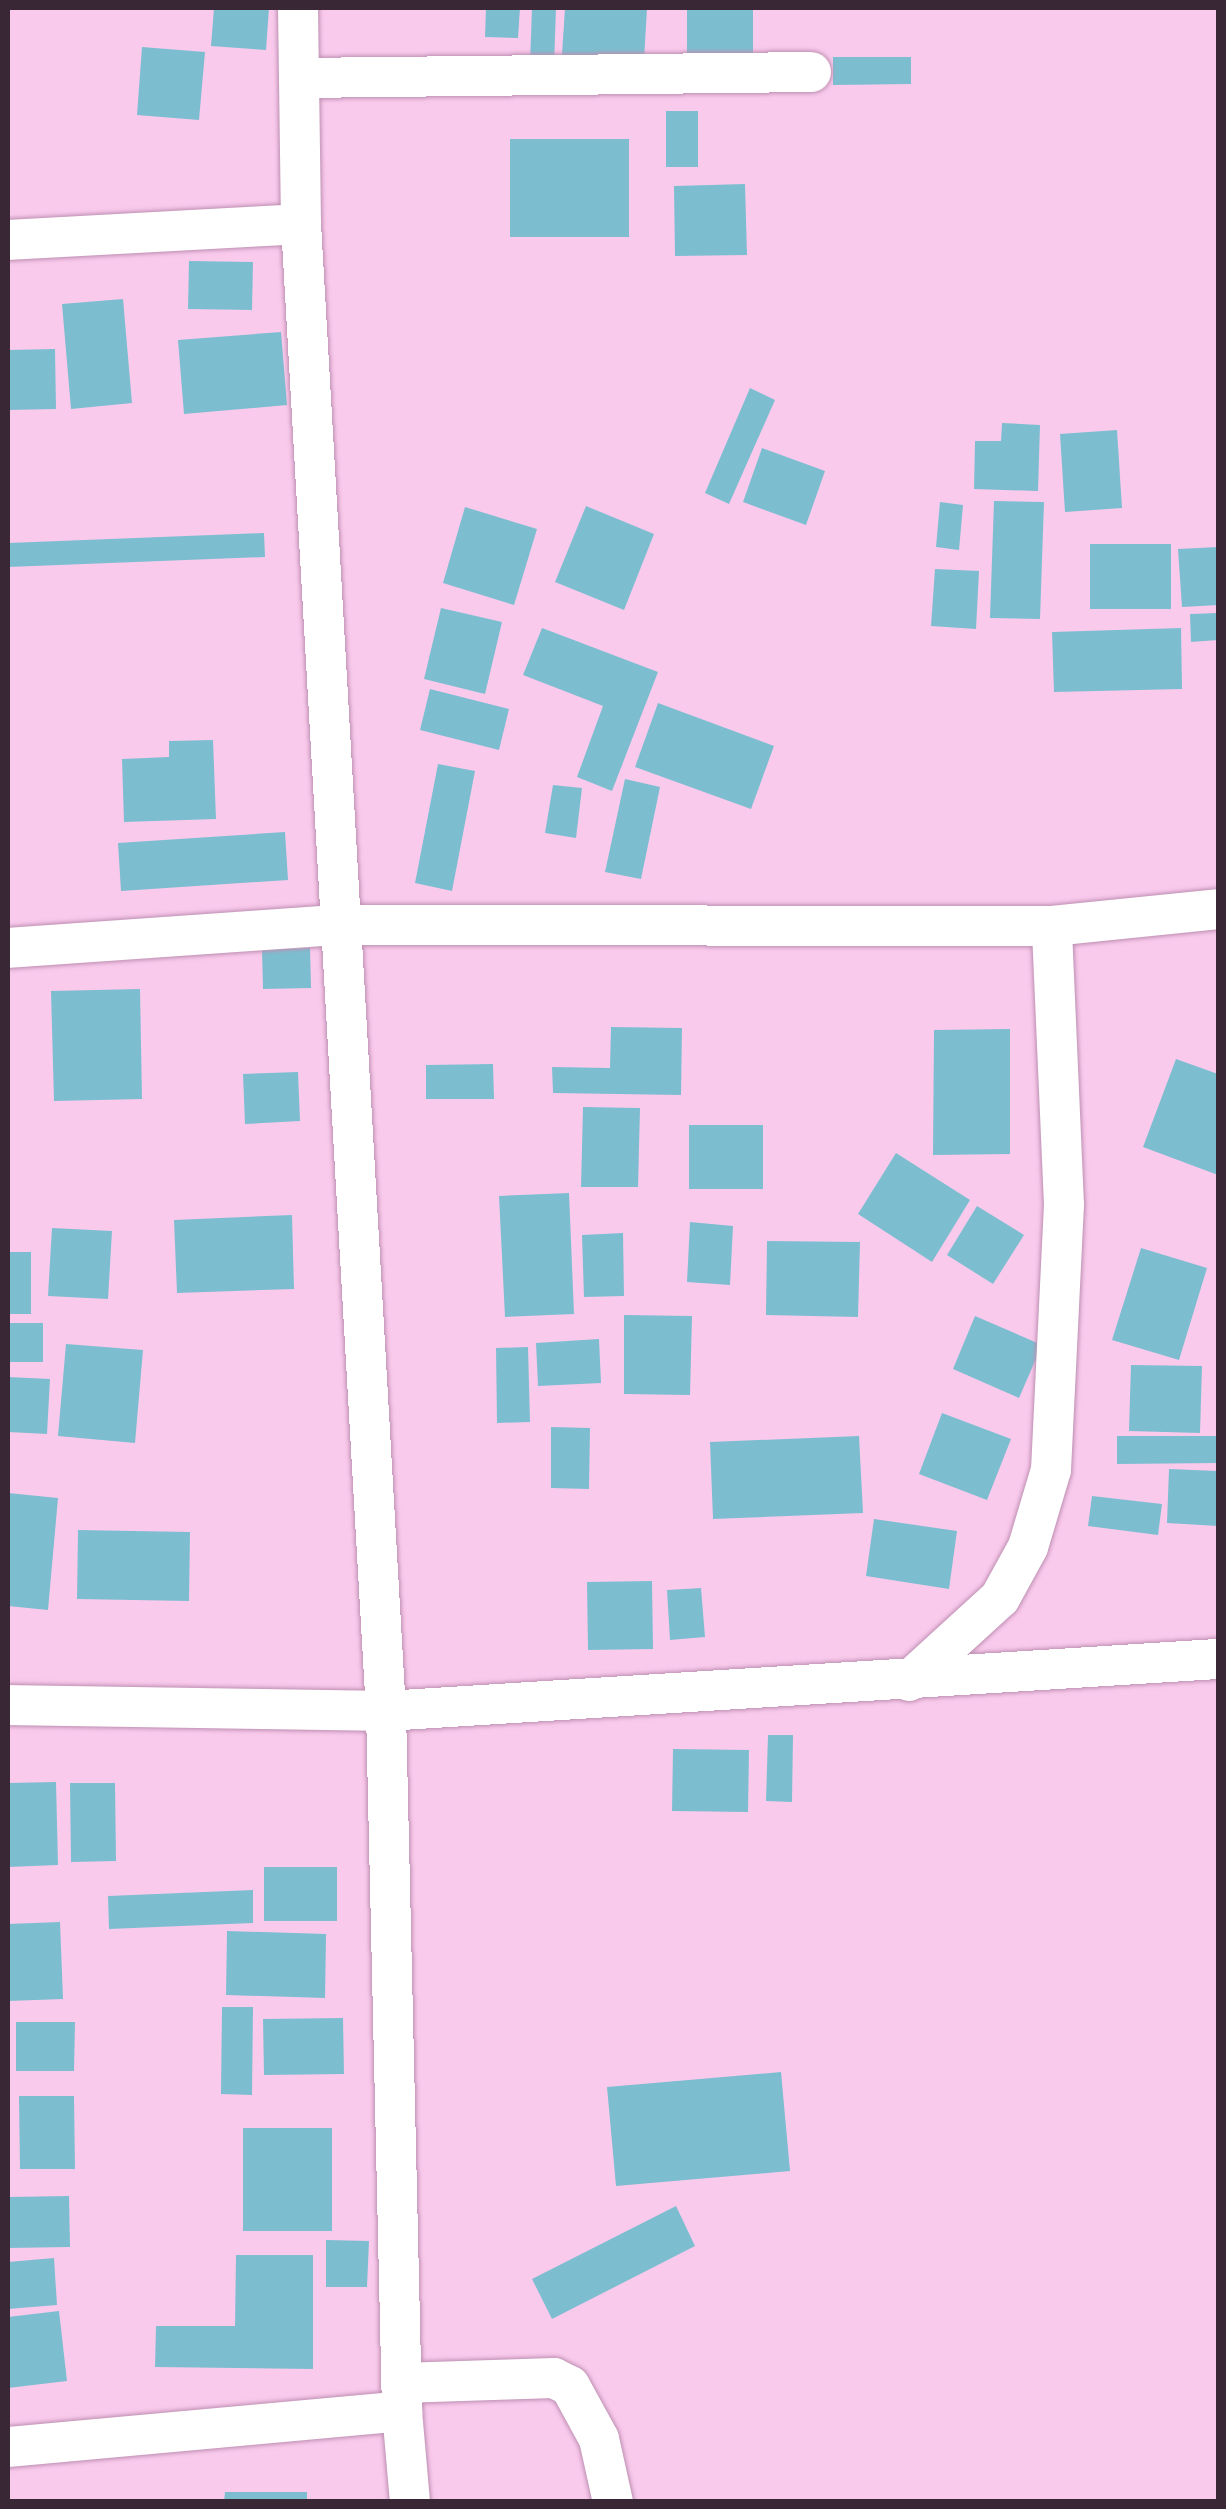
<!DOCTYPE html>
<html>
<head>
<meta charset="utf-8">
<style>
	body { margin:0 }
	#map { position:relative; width:1226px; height:2509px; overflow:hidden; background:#facaed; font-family:"Asap Condensed",sans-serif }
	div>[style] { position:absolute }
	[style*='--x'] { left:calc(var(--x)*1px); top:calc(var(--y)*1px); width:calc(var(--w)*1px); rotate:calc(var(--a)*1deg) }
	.building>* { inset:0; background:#7cbed0 }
	.roads { filter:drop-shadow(0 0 2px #bd8fb1) drop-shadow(0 0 2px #bd8fb1) }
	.street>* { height:40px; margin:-20px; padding:0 20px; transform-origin:20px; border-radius:20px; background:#fff }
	span { translate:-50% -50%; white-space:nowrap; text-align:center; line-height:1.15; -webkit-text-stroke:8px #fcfcfc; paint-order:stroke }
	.frame { position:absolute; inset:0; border:10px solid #3a2735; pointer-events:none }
</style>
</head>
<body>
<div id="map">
	<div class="building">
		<i style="clip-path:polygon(214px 8px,269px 8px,266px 50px,211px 46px)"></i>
		<i style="clip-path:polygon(486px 8px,520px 8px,518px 38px,485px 37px)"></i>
		<i style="clip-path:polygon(532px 8px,556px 8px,554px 65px,530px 64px)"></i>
		<i style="clip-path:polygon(565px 8px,647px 8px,644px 60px,562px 55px)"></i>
		<i style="clip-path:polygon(687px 8px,753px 8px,753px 55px,687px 56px)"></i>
		<i style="clip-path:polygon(142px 47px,205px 52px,199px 120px,137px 115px)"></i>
		<i style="clip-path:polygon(833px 57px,911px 57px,911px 84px,833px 85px)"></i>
		<i style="clip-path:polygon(666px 111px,698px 111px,698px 167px,666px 167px)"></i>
		<i style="clip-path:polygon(510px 139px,629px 139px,629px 237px,510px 237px)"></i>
		<i style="clip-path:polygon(745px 184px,747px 255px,675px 256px,674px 186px)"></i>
		<i style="clip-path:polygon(189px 261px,253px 262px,252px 310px,188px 309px)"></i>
		<i style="clip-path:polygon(123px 299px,132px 403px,71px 409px,62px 304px)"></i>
		<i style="clip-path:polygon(281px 332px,287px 405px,184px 414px,178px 340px)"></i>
		<i style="clip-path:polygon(55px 349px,56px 409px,8px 410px,8px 350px)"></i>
		<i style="clip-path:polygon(750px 388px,775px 400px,729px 504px,705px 493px)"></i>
		<i style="clip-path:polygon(1002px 423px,1040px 425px,1038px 491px,974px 489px,975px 441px,1001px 441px)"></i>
		<i style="clip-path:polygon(1117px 430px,1122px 508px,1065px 512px,1060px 434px)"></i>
		<i style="clip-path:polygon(762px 448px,825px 471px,806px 525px,743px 502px)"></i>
		<i style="clip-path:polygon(994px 501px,1044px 502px,1040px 619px,990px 618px)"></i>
		<i style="clip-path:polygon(940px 502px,963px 505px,959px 550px,936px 547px)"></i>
		<i style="clip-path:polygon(586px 506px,654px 534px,624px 610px,555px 582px)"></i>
		<i style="clip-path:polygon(465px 507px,537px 529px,514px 605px,443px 583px)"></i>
		<i style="clip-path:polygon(264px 533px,265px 557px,8px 567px,8px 543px)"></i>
		<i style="clip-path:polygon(1090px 544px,1171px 544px,1171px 609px,1090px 609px)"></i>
		<i style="clip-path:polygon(1218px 547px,1218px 605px,1182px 607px,1178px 549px)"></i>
		<i style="clip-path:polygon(935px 569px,979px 571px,976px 629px,931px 626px)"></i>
		<i style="clip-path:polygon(441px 608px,502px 622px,485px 694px,424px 679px)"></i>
		<i style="clip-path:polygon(1218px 613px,1218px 640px,1191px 642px,1190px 614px)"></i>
		<i style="clip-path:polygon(542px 628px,658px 672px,612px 791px,577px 777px,603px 706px,523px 675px)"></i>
		<i style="clip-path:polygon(1181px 628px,1182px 689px,1054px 692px,1052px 632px)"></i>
		<i style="clip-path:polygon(430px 689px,509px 709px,499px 750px,420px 730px)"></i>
		<i style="clip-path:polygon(658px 703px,774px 746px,751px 809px,635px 767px)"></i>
		<i style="clip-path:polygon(213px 740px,216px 819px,124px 822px,122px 759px,169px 757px,169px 741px)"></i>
		<i style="clip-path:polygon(438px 764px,475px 771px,452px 891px,415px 883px)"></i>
		<i style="clip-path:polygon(625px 779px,660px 787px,641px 879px,605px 872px)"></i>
		<i style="clip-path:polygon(553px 785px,582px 788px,576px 838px,545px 833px)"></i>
		<i style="clip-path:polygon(285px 832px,288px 880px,121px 891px,118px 843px)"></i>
		<i style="clip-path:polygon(310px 948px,311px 988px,263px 989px,262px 950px)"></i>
		<i style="clip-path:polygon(140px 989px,142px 1099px,54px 1101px,51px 991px)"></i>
		<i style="clip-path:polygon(611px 1027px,682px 1028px,681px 1095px,553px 1093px,552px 1067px,610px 1068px)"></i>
		<i style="clip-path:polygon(1010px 1029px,1010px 1154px,933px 1155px,934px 1030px)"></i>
		<i style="clip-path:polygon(1176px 1059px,1218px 1074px,1218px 1175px,1143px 1147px)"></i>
		<i style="clip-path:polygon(493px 1064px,494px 1099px,426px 1099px,426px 1065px)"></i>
		<i style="clip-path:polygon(298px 1072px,300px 1121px,245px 1124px,243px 1074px)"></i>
		<i style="clip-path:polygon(583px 1107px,640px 1108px,638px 1187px,581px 1187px)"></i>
		<i style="clip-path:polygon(689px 1125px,763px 1125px,763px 1189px,689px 1189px)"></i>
		<i style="clip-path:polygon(896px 1153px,970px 1200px,932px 1262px,858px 1214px)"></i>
		<i style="clip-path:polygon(569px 1193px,574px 1314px,505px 1317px,499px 1196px)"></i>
		<i style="clip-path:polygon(977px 1206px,1024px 1235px,993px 1284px,947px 1255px)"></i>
		<i style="clip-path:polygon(292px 1215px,294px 1289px,177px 1293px,174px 1220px)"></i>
		<i style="clip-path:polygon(690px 1222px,733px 1226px,730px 1285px,687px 1282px)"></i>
		<i style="clip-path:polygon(52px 1228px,112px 1231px,108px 1299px,48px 1296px)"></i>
		<i style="clip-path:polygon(623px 1233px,624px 1296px,584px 1297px,582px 1235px)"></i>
		<i style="clip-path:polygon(767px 1241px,860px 1242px,858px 1317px,766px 1315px)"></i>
		<i style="clip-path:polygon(1141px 1248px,1207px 1268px,1179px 1360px,1112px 1340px)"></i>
		<i style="clip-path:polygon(8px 1252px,31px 1252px,31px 1314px,8px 1314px)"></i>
		<i style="clip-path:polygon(624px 1315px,692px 1316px,690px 1395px,624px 1394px)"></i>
		<i style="clip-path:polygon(975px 1316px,1042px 1345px,1019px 1398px,953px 1369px)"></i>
		<i style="clip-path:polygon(8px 1323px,43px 1323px,43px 1362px,8px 1362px)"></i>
		<i style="clip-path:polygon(599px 1339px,601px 1383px,538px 1386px,536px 1343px)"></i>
		<i style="clip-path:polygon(66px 1344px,143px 1350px,135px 1443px,58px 1436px)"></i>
		<i style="clip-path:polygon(528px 1347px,530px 1422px,497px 1423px,496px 1348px)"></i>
		<i style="clip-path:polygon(1131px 1365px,1202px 1366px,1200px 1433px,1129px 1431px)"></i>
		<i style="clip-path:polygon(8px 1377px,50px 1379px,47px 1434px,8px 1432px)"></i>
		<i style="clip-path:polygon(942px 1413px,1011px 1439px,987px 1500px,919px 1474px)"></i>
		<i style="clip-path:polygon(551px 1427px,590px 1428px,589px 1489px,551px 1488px)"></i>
		<i style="clip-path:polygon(859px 1436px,863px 1513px,713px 1519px,710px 1442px)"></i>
		<i style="clip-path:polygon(1117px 1436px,1218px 1436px,1218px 1463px,1117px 1464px)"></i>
		<i style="clip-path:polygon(1169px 1469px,1218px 1471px,1218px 1526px,1167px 1523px)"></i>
		<i style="clip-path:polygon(8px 1493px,58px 1498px,48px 1610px,8px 1606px)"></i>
		<i style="clip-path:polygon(1092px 1496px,1162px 1504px,1158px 1535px,1088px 1526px)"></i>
		<i style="clip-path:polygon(874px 1519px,957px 1531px,949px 1589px,866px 1576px)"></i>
		<i style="clip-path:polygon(78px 1530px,190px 1532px,189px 1601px,77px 1599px)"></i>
		<i style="clip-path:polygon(652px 1581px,653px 1649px,588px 1650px,587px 1582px)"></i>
		<i style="clip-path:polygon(701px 1588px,705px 1637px,670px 1640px,667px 1590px)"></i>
		<i style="clip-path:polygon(768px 1735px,793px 1735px,792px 1802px,766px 1801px)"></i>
		<i style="clip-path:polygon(673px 1749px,749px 1750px,748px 1812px,672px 1811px)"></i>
		<i style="clip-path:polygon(56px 1782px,58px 1865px,8px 1867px,8px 1783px)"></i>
		<i style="clip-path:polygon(70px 1783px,115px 1783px,116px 1861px,71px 1862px)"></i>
		<i style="clip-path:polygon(264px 1867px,337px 1867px,337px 1921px,264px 1921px)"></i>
		<i style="clip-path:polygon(253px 1890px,253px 1923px,109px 1929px,108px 1896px)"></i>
		<i style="clip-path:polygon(60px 1922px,63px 1999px,8px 2001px,8px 1924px)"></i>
		<i style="clip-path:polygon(227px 1931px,326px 1934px,325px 1998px,226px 1995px)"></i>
		<i style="clip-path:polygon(222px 2007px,253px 2007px,252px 2095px,221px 2094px)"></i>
		<i style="clip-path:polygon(343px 2018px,344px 2074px,264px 2075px,263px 2019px)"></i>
		<i style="clip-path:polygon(16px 2022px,75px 2022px,74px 2071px,16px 2071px)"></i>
		<i style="clip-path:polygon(781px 2072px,790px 2171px,616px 2186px,607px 2087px)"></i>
		<i style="clip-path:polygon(19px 2096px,74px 2096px,75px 2169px,20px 2169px)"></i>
		<i style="clip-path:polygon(243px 2128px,332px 2128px,332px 2231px,243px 2231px)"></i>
		<i style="clip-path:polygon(69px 2196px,70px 2247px,8px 2248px,8px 2197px)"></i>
		<i style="clip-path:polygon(676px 2206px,695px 2246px,552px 2319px,532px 2279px)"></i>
		<i style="clip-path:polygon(326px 2240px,369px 2241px,367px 2287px,326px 2287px)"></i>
		<i style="clip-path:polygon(236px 2255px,313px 2255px,313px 2369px,155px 2367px,156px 2326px,235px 2326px)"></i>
		<i style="clip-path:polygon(54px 2258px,57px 2305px,8px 2309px,8px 2262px)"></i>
		<i style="clip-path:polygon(59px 2311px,67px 2381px,8px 2388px,8px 2317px)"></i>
		<i style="clip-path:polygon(225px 2492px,307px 2492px,307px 2502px,224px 2502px)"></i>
	</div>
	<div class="roads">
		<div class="street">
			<i style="--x:298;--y:8;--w:216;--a:89.2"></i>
			<i style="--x:301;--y:224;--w:1489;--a:86.73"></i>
			<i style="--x:386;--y:1711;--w:700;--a:88.69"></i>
			<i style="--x:299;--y:78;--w:512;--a:-0.67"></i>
			<i style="--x:8;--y:240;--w:293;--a:-3.1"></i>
			<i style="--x:8;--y:948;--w:334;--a:-4"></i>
			<i style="--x:341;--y:925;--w:711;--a:0.08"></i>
			<i style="--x:1052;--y:926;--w:167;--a:-5.8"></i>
			<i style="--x:909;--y:1681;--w:123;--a:-42.4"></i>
			<i style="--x:1000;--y:1598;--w:58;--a:-61.2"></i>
			<i style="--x:1028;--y:1547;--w:80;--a:-73.4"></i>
			<i style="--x:1051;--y:1470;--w:265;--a:-87.2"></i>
			<i style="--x:1064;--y:1205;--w:279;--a:-92.5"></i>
			<i style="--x:8;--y:1705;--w:378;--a:0.9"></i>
			<i style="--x:386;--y:1711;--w:834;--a:-3.58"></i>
			<i style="--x:401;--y:2383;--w:153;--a:-1.9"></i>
			<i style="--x:554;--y:2378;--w:18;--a:27"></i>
			<i style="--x:570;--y:2386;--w:60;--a:61.3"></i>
			<i style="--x:599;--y:2439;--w:65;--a:77.5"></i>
			<i style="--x:8;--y:2447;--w:396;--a:-5.2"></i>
			<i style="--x:402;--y:2411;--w:91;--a:85"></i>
		</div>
	</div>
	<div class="frame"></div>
</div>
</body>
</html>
